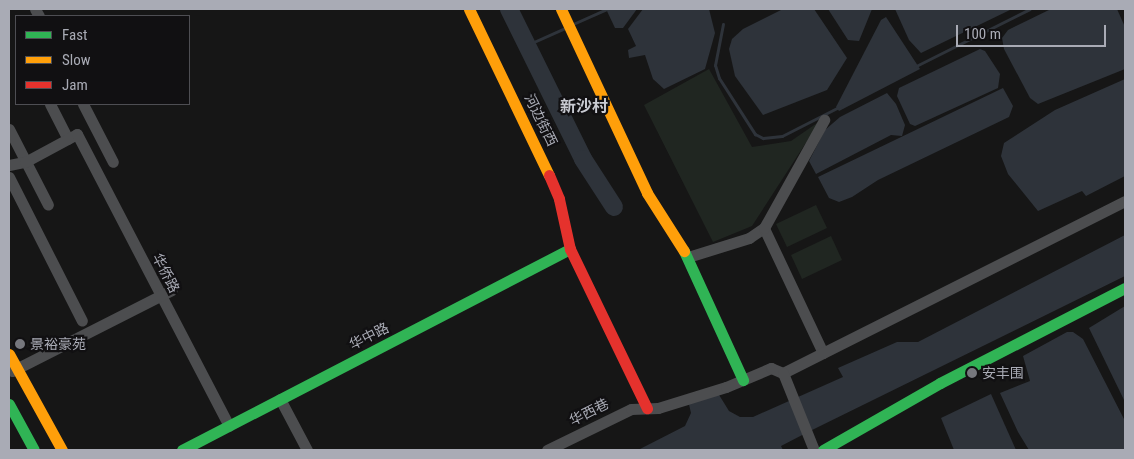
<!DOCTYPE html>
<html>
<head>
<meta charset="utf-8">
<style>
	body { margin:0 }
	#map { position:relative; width:1134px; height:459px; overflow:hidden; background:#161616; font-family:"Roboto Condensed","Noto Sans SC",sans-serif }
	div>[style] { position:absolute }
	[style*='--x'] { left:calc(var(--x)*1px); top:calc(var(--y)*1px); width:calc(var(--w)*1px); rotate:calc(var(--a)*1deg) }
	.green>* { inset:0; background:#202621 }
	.water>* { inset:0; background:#2e333a }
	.stream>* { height:3px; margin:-1.5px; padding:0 1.5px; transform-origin:1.5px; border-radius:1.5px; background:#2e333a }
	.river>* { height:18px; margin:-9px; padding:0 9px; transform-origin:9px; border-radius:9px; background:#2e333a }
	.street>* { height:11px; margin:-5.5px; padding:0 5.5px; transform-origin:5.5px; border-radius:5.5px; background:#4c4d4f }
	.fast>* { height:11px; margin:-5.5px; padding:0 5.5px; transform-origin:5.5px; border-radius:5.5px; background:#30b455 }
	.slow>* { height:11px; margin:-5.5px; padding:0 5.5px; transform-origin:5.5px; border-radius:5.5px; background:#ff9f0a }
	.jam>* { height:11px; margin:-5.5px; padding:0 5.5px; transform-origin:5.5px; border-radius:5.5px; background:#e5322d }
	.dots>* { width:14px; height:14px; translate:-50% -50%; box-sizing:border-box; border:2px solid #111012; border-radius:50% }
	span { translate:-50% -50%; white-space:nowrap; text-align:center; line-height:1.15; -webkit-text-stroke:4.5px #111012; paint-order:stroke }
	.street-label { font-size:14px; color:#a9abb5 }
	.poi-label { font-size:14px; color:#a9abb5 }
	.left { translate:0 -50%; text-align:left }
	.quarter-label { font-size:16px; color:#c9cbd2; font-weight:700 }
	.frame { position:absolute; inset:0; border:10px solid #a9abb5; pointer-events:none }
	.legend { position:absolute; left:15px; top:15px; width:175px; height:90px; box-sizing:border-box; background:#111012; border:1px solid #4e4e53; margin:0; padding:6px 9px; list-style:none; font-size:15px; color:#a9abb5 }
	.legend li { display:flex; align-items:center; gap:10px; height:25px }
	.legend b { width:25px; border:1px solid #4e4e53 }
	.scale { position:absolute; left:956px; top:25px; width:150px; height:22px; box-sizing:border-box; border:2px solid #a9abb5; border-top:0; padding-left:6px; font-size:15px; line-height:18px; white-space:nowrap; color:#a9abb5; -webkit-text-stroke:4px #111012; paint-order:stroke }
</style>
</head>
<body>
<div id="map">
	<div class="green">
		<i style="clip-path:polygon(709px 69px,752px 147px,791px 141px,820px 121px,752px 226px,713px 242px,644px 105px)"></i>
		<i style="clip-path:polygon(816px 205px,827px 228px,787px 247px,776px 224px)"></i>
		<i style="clip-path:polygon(831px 236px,842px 260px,802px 279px,791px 255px)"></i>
	</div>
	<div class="water">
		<i style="clip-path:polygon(606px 9px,637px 9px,623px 28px,615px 28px)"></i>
		<i style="clip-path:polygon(643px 9px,709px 9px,715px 33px,705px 69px,664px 89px,653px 79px,645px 55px,629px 58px,628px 50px,636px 46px,628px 29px)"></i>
		<i style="clip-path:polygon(783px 9px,814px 9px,847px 58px,827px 90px,763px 115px,735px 76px,729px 49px,732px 39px,743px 29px)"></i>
		<i style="clip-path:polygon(828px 9px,872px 9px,859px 41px,848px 40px)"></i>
		<i style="clip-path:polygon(895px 9px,1012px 9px,921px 53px,909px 40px)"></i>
		<i style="clip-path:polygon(1051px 9px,1117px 9px,1125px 27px,1125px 69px,1038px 104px,1030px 98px,1004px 49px,1002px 38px,1008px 30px)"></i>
		<i style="clip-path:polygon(886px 17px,920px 69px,839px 111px,836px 107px,881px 20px)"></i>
		<i style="clip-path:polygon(980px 49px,985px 51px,1000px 74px,998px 88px,915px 126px,910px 124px,897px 96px,899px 88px)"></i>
		<i style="clip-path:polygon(1125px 79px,1125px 176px,1086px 196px,1082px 191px,1038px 211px,1008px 174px,1001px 156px,1004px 143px,1055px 110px)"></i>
		<i style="clip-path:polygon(1003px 88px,1013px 106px,1009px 117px,878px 180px,852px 197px,839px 202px,829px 198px,818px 177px)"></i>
		<i style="clip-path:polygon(887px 93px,896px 104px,905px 125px,902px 136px,891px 135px,816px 174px,809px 161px,825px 130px,840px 117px)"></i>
		<i style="clip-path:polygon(1125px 235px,1125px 276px,808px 432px,781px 446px,783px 450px,638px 450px,685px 426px,691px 413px,688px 400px,716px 390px,729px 411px,740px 417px,753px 417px,843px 377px,838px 368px,897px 342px,918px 342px)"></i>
		<i style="clip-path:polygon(1125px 306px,1125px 402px,1089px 328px)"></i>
		<i style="clip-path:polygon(1067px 332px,1073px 332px,1083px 339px,1125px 421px,1125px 450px,1029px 450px,1018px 432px,1000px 393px,1030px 381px,1023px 356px)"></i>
		<i style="clip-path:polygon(991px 394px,1016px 450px,954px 450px,941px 418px)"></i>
	</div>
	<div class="stream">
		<i style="--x:573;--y:24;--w:36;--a:-24"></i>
		<i style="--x:723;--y:24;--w:42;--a:101"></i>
		<i style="--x:715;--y:65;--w:14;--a:73"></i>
		<i style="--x:719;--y:78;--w:67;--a:57.3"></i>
		<i style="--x:755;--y:134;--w:9;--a:27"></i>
		<i style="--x:763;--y:138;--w:19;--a:-6"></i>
		<i style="--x:782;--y:136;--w:66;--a:-27"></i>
		<i style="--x:527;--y:45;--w:42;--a:-24.1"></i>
		<i style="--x:916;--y:66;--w:127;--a:-26.6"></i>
	</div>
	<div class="river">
		<i style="--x:509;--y:9;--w:167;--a:63.7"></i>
		<i style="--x:583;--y:159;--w:57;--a:57.1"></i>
	</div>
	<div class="street">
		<i style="--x:35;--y:9;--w:8;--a:60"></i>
		<i style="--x:50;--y:104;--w:39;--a:63"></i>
		<i style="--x:83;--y:104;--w:65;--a:62.7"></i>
		<i style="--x:9;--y:129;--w:85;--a:62.8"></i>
		<i style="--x:9;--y:165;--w:16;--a:-11"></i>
		<i style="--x:25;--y:162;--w:59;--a:-28.3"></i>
		<i style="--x:77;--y:134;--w:329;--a:62.5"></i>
		<i style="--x:9;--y:177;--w:161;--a:63.1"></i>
		<i style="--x:688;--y:257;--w:64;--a:-17.3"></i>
		<i style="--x:749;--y:238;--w:18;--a:-34"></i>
		<i style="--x:823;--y:353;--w:138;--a:-115.3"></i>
		<i style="--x:764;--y:228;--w:124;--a:-60.9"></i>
		<i style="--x:12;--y:371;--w:179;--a:-26.9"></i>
		<i style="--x:783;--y:373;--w:383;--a:-26.7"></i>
		<i style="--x:280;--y:399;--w:58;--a:62.1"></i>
		<i style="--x:547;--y:450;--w:93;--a:-26"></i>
		<i style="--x:631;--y:409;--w:27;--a:-2"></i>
		<i style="--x:658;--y:408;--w:71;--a:-17.2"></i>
		<i style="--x:726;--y:387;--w:49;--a:-22.9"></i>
		<i style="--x:771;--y:368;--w:13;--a:23"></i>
		<i style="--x:783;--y:373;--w:83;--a:68.1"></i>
	</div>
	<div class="fast">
		<i style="--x:684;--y:251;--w:142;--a:65.4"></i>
		<i style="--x:9;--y:404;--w:52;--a:61.5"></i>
		<i style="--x:182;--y:450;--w:437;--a:-27.4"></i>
		<i style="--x:823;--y:450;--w:135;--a:-29.8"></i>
		<i style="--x:940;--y:383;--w:208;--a:-27.2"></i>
	</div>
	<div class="slow">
		<i style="--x:469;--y:9;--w:184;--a:64.3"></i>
		<i style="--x:561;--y:9;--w:203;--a:64.9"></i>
		<i style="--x:647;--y:193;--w:69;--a:57.5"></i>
		<i style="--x:9;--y:354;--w:110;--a:61.1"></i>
	</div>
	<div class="jam">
		<i style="--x:549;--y:175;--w:26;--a:67"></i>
		<i style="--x:559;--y:199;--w:51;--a:77.6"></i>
		<i style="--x:570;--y:249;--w:177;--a:64.2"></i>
	</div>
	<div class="dots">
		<i style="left:20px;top:344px;background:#76777d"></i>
		<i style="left:972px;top:373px;background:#76777d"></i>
	</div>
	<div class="street-label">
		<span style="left:541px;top:120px;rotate:64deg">河边街西</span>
		<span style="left:166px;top:273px;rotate:63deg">华侨路</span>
		<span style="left:369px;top:336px;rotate:-27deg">华中路</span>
		<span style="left:589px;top:412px;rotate:-27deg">华西巷</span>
	</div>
	<div class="poi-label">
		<span class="left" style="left:30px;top:344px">景裕豪苑</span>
		<span class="left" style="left:982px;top:373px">安丰围</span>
	</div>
	<div class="quarter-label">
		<span style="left:584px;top:107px">新沙村</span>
	</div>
	<div class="frame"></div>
	<ul class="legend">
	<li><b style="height:6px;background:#30b455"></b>Fast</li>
	<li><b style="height:6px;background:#ff9f0a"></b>Slow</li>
	<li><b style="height:6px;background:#e5322d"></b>Jam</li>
	</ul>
	<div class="scale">100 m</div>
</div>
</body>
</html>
